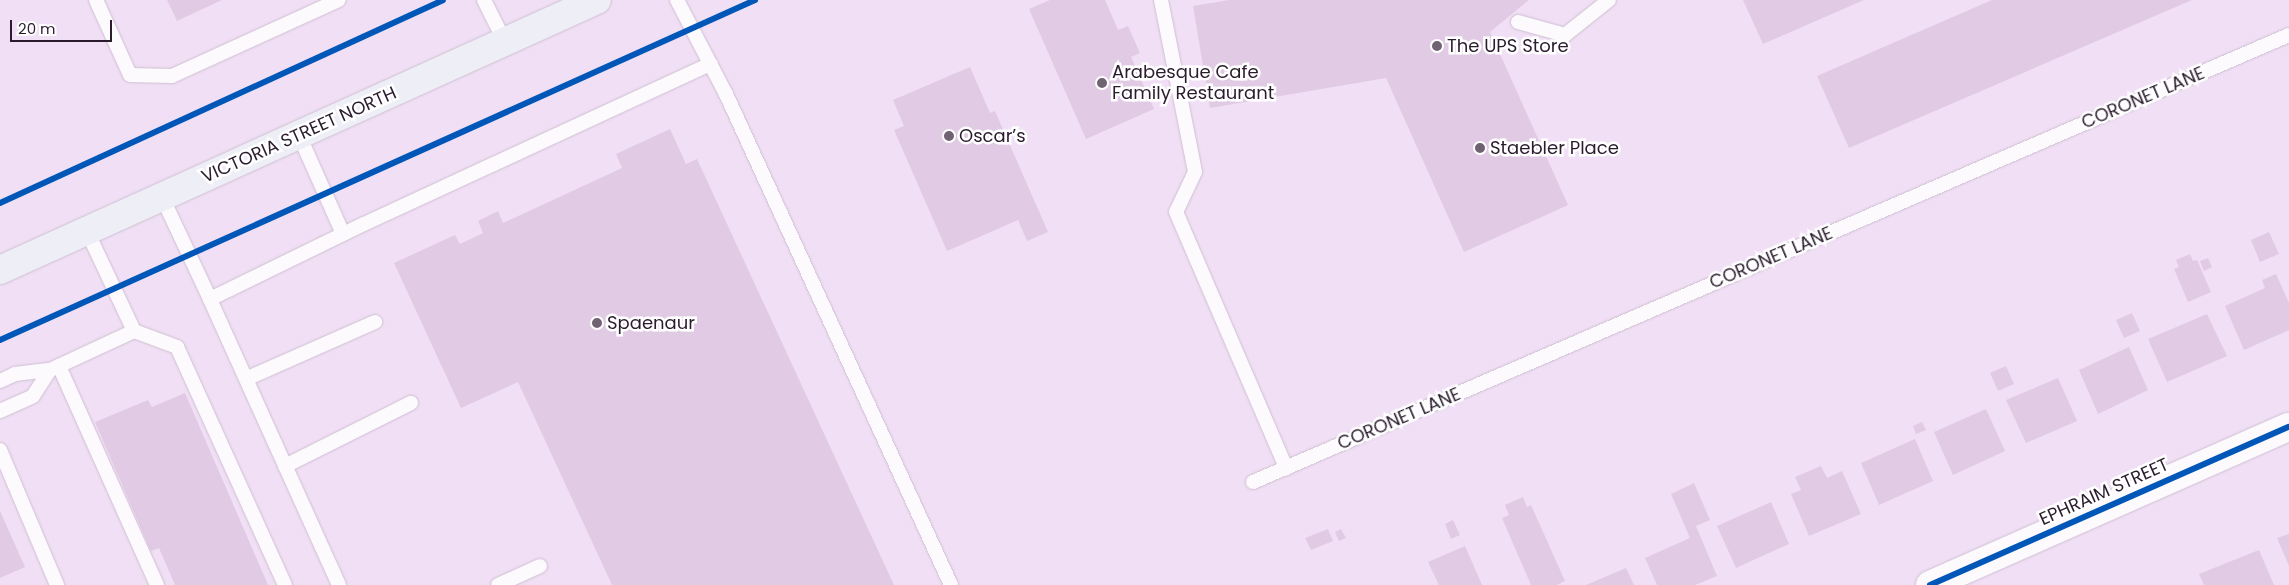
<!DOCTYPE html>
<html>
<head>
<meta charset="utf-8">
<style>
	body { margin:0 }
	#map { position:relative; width:2289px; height:585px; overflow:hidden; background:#f1e0f5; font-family:Poppins,sans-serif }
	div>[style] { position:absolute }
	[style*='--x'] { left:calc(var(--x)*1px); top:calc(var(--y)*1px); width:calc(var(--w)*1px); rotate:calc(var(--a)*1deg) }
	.building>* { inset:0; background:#e0cae4 }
	.roads { filter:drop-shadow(0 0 1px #cebfd1) drop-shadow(0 0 1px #cebfd1) }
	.lane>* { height:14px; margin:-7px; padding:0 7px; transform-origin:7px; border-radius:7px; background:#fdfafe }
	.street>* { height:28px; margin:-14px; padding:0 14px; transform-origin:14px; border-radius:14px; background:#fdfafe }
	.primary>* { height:28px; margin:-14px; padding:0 14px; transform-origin:14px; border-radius:14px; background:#eeeef6 }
	.cycleway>* { height:6px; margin:-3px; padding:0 3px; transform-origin:3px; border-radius:3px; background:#0057b8 }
	.dots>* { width:14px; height:14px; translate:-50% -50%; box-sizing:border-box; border:2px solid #fff; border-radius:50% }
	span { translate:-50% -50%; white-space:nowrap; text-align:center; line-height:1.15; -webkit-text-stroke:5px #fff; paint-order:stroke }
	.poi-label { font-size:18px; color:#2a1c2d }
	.left { translate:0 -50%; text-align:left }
	.street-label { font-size:18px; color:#2a1c2d }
	.scale { position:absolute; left:10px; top:20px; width:102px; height:22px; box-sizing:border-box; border:2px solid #2a1c2d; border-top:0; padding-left:6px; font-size:15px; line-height:18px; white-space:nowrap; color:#2a1c2d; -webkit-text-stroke:4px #fff; paint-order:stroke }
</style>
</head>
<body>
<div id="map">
	<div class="building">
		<i style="clip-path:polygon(167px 0,222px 0,177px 21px)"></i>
		<i style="clip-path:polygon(1050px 0,1105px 0,1118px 30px,1128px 26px,1140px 53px,1131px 57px,1154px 109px,1086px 139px,1029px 9px)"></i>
		<i style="clip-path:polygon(1229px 0,1529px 0,1490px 32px,1568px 205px,1464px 252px,1386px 78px,1210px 108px,1193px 6px)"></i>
		<i style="clip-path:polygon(1743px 0,1864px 0,1763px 44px)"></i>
		<i style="clip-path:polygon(1992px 0,2192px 0,1849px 148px,1817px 76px)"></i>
		<i style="clip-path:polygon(970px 67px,990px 113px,995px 111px,1048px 232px,1027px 241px,1018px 220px,947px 251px,894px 130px,904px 126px,893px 100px)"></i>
		<i style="clip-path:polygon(670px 129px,686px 164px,697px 159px,894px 585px,612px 585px,518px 382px,461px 408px,394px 263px,455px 235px,460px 244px,483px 233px,478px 221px,498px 211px,503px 223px,622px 168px,616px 154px)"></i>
		<i style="clip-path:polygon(2269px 232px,2279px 254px,2260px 262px,2251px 240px)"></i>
		<i style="clip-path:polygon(2190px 254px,2193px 261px,2197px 260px,2211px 292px,2188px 302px,2174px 269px,2179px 267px,2176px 260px)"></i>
		<i style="clip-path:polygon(2208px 258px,2212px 267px,2204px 271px,2200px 261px)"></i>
		<i style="clip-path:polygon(2276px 274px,2289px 303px,2289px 330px,2244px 350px,2225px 306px,2265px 288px,2262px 280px)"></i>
		<i style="clip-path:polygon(2132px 313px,2140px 331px,2124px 338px,2116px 320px)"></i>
		<i style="clip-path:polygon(2207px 314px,2227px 356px,2167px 382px,2148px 339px)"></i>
		<i style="clip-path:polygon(2129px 347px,2148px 390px,2098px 414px,2079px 370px)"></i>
		<i style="clip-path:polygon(2006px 366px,2014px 384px,1998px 391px,1990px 373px)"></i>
		<i style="clip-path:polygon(2058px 378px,2077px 421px,2026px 443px,2006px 400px)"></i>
		<i style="clip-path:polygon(185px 393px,268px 585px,175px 585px,159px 548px,151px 551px,95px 422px,148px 400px,152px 407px)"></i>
		<i style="clip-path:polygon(1986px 409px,2005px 451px,1953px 475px,1934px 432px)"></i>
		<i style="clip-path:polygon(1922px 422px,1926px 430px,1916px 434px,1913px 426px)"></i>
		<i style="clip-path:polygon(1915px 439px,1933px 481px,1879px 505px,1861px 463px)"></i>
		<i style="clip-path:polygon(1821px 466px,1827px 478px,1842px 471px,1861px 514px,1809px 536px,1791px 494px,1801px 490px,1795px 477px)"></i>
		<i style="clip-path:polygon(1694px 483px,1710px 520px,1696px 526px,1717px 576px,1695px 585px,1657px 585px,1645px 558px,1690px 538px,1671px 494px)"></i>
		<i style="clip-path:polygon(1523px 497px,1527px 507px,1531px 505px,1565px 581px,1557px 585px,1531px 585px,1502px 518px,1509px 515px,1505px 505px)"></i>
		<i style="clip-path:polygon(1771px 502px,1789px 544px,1736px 568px,1717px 526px)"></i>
		<i style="clip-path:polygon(0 511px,25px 567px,0 578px)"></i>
		<i style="clip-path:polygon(1453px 520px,1460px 535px,1451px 539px,1445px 524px)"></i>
		<i style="clip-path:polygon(1328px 529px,1333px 541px,1311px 550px,1305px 538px)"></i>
		<i style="clip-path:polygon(1341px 529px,1346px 538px,1339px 541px,1335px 532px)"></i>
		<i style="clip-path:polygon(2289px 534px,2289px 566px,2277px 538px)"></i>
		<i style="clip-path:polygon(1465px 546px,1482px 585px,1439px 585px,1428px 562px)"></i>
		<i style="clip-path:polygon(2259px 550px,2274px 585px,2204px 585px,2199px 574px)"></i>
		<i style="clip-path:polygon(1626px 568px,1634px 585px,1586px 585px)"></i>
	</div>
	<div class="roads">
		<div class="lane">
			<i style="--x:96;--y:0;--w:82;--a:65.6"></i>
			<i style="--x:130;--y:75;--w:42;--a:1.4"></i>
			<i style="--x:172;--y:76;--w:183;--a:-24.5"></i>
			<i style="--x:484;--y:0;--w:47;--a:63.4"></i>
			<i style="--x:677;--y:0;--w:106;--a:62.5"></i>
			<i style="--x:726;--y:94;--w:540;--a:65.38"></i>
			<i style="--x:1161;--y:0;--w:175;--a:78.8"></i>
			<i style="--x:1195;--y:172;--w:44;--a:115.4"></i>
			<i style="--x:1176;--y:212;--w:279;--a:66.7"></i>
			<i style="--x:1518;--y:22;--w:49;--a:15.5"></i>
			<i style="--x:1565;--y:35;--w:56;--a:-38.5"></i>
			<i style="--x:299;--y:135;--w:108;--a:66"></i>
			<i style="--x:162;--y:197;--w:113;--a:64.8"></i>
			<i style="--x:134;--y:331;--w:46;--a:20.4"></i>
			<i style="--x:177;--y:347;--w:261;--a:65.6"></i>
			<i style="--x:59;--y:366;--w:240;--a:65.9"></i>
			<i style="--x:248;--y:378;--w:139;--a:-23.8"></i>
			<i style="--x:0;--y:381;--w:17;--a:-25"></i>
			<i style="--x:15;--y:374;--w:35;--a:-7"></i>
			<i style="--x:50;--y:370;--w:93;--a:-24.9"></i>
			<i style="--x:134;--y:331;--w:110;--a:-115.2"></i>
			<i style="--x:0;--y:411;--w:36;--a:-24"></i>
			<i style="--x:33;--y:396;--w:31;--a:-57"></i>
			<i style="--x:0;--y:450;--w:147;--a:67.1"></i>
			<i style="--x:285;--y:466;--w:141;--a:-26.6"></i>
			<i style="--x:1253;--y:482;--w:1128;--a:-23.34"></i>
			<i style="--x:339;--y:585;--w:314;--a:-114.3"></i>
			<i style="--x:210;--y:299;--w:171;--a:-26"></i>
			<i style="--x:364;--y:224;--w:382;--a:-24.8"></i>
			<i style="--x:498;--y:585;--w:46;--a:-24.3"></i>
		</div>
		<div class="street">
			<i style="--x:1930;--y:585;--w:392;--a:-23.8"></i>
		</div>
		<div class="primary">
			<i style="--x:0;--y:270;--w:655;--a:-24.34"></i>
		</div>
	</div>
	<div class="cycleway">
		<i style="--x:0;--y:203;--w:487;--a:-24.6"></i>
		<i style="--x:0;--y:340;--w:828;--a:-24.24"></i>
		<i style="--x:1930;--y:585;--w:392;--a:-23.8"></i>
	</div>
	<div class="dots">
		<i style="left:1437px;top:46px;background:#706173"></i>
		<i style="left:1102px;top:83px;background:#706173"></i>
		<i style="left:949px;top:136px;background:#706173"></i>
		<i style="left:1480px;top:148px;background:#706173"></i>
		<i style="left:597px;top:323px;background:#706173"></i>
	</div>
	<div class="poi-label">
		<span class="left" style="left:1447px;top:46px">The UPS Store</span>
		<span class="left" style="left:1112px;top:83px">Arabesque Cafe<br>Family Restaurant</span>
		<span class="left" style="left:959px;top:136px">Oscar’s</span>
		<span class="left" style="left:1490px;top:148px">Staebler Place</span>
		<span class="left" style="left:607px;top:323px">Spaenaur</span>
	</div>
	<div class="street-label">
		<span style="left:2143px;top:98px;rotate:-23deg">CORONET LANE</span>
		<span style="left:299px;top:135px;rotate:-24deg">VICTORIA STREET NORTH</span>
		<span style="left:1771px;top:258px;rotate:-23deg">CORONET LANE</span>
		<span style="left:1399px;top:419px;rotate:-23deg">CORONET LANE</span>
		<span style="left:2104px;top:492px;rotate:-24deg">EPHRAIM STREET</span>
	</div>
	<div class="scale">20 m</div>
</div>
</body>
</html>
